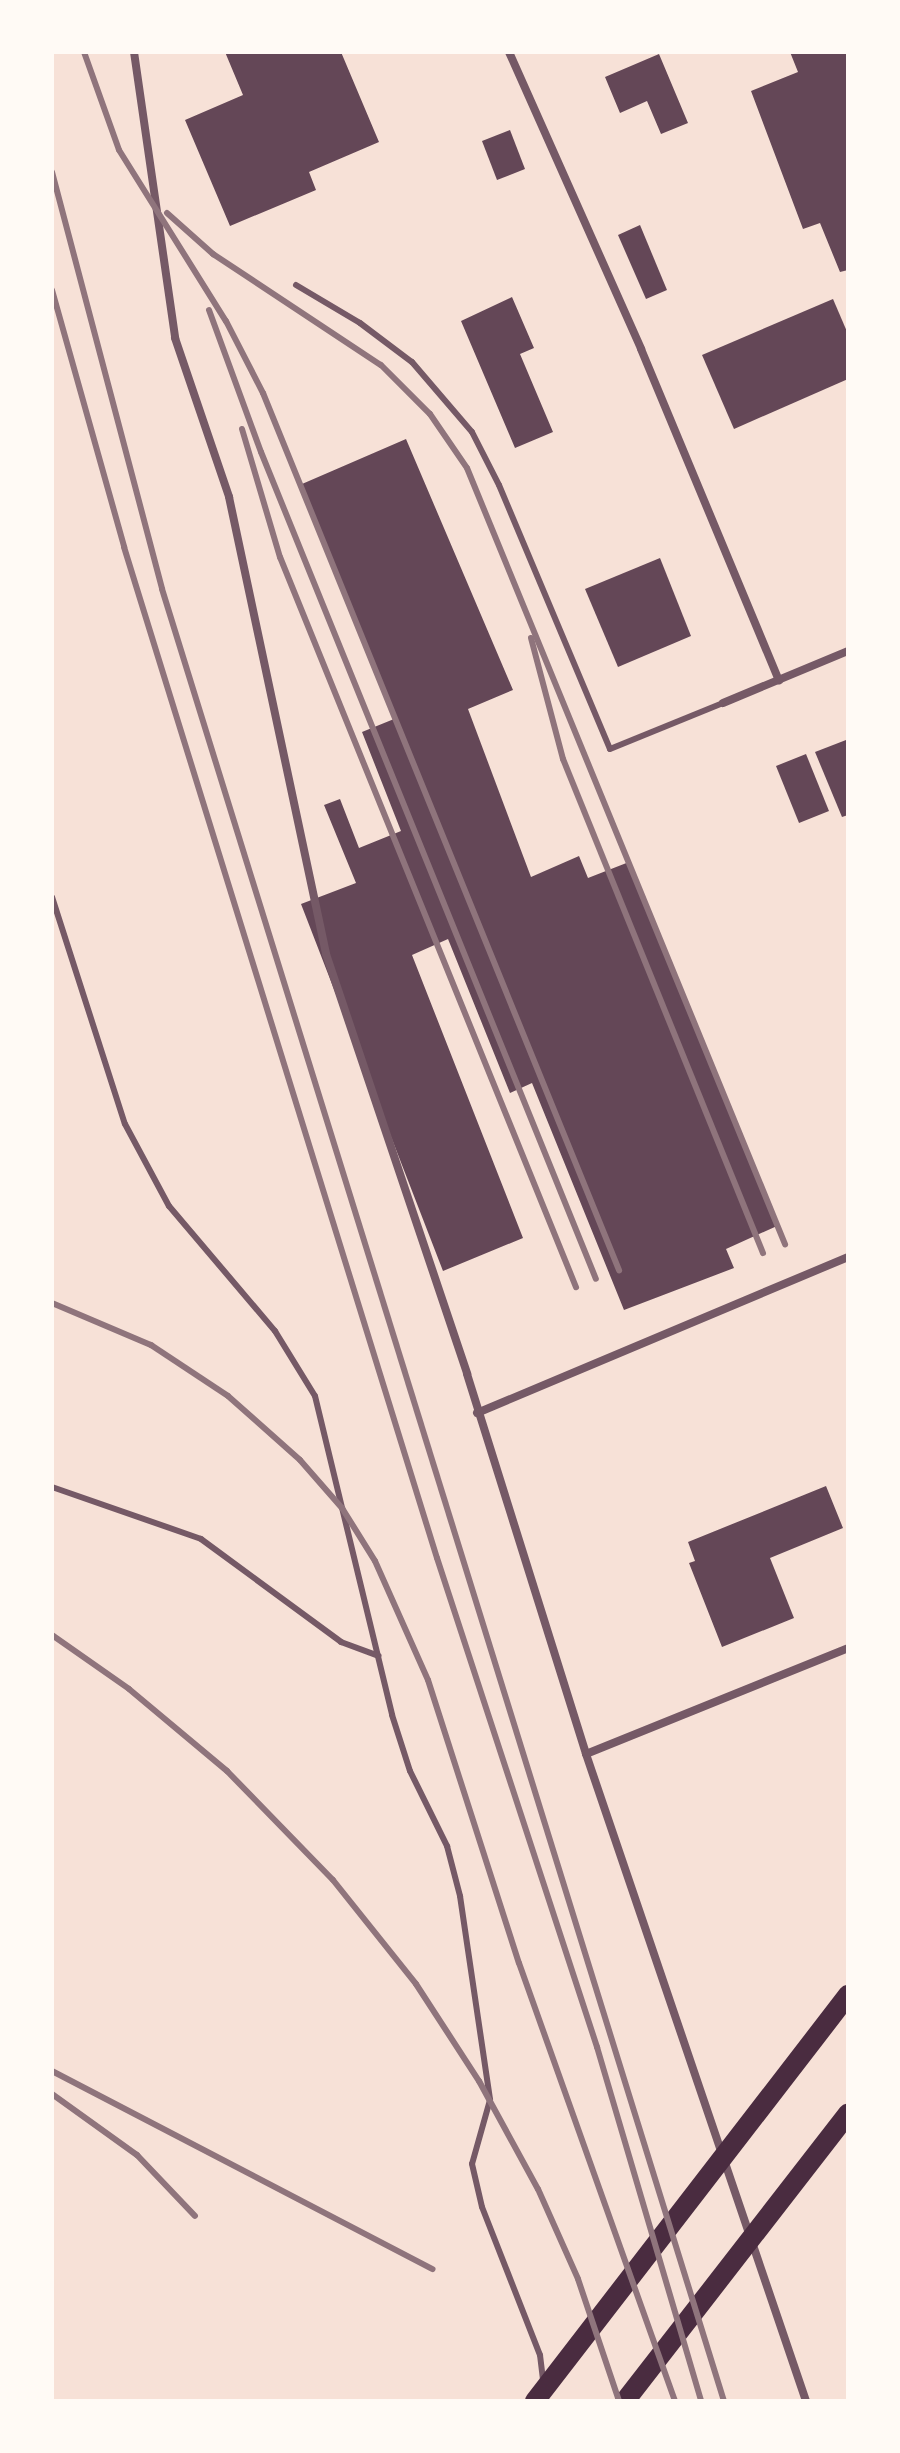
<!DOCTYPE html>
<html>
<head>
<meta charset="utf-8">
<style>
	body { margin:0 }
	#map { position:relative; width:900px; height:2453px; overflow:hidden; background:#f7e1d7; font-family:"Titillium Web",sans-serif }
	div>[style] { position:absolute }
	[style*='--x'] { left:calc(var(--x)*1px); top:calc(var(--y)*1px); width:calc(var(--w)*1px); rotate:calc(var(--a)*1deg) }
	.building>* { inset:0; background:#644757 }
	.service>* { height:6px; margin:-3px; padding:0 3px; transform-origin:3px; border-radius:3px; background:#755966 }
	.minor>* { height:8px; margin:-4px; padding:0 4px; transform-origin:4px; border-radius:4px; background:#755966 }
	.primary>* { height:20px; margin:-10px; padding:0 10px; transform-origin:10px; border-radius:10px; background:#4a2c40 }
	.rail>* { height:6px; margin:-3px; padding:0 3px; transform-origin:3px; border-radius:3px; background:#8f747c }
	span { translate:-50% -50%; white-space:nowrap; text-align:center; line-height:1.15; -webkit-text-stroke:6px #fffaf5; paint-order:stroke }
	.frame { position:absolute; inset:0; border:54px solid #fffaf5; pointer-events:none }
</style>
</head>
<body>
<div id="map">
	<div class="building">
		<i style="clip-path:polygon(225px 52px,341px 52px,379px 142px,309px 172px,316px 190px,230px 226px,185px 120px,243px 95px)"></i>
		<i style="clip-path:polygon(790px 52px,848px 52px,848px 270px,840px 272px,820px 223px,803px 229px,751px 91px,798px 72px)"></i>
		<i style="clip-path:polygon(659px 54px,688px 123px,661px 134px,647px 101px,620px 113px,605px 77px)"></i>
		<i style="clip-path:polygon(510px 130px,525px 169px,497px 180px,482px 141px)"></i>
		<i style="clip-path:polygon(640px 225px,667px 290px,646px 299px,618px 235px)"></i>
		<i style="clip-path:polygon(512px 297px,534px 348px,520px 354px,553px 432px,515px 448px,461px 321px)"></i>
		<i style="clip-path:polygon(833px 299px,848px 334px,848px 379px,734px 429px,702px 355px)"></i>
		<i style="clip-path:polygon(406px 439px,513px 690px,468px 709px,531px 877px,579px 856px,588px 878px,629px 862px,777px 1226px,726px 1249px,734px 1268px,624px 1310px,532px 1083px,510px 1093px,448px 939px,412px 955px,523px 1238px,443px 1271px,301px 904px,356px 883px,324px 805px,340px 799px,359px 848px,401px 831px,362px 732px,394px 719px,302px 484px)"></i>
		<i style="clip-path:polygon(660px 558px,691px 636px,618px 667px,585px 589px)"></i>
		<i style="clip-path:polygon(846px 740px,848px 815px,842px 817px,815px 752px)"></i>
		<i style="clip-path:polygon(806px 754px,829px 811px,799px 823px,776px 766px)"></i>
		<i style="clip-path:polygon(826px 1486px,843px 1528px,770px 1558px,794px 1618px,722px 1647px,689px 1563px,695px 1561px,688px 1542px)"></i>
	</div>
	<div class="service">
		<i style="--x:296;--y:285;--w:74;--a:30.7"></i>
		<i style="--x:360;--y:323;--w:65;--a:36.9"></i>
		<i style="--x:412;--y:362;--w:92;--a:49.4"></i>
		<i style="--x:472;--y:432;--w:59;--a:63"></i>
		<i style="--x:499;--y:485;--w:286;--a:67.2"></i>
		<i style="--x:610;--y:749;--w:122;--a:-22.2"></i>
		<i style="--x:52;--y:897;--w:238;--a:72.2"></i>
		<i style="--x:125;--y:1124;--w:93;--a:61.8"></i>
		<i style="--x:169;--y:1206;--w:164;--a:49.7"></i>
		<i style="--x:275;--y:1331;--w:76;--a:58.4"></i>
		<i style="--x:315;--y:1396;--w:328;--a:76.4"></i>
		<i style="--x:392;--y:1715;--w:59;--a:72.2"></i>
		<i style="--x:410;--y:1771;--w:84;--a:63.7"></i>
		<i style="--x:447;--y:1846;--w:52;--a:75.4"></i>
		<i style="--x:460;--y:1896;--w:206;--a:81.6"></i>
		<i style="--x:490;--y:2100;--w:66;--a:105.7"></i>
		<i style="--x:472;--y:2164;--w:44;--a:76.9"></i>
		<i style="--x:482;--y:2207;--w:159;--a:68.6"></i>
		<i style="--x:540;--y:2355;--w:26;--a:83"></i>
		<i style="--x:52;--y:1487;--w:158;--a:19.2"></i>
		<i style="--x:201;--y:1539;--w:174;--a:36.3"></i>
		<i style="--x:341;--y:1642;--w:40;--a:20.2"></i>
	</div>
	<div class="minor">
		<i style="--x:134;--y:52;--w:289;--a:81.8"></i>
		<i style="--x:175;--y:338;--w:168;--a:71.2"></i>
		<i style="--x:229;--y:497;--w:467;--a:78"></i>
		<i style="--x:326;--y:954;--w:443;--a:71.4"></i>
		<i style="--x:467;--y:1374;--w:398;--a:72.6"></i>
		<i style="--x:586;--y:1754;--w:683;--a:71.22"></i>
		<i style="--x:509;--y:52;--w:325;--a:66"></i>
		<i style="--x:641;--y:349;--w:359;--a:67.4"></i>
		<i style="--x:723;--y:703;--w:135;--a:-22.6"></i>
		<i style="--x:477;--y:1413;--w:402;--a:-22.8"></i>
		<i style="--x:586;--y:1754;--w:283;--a:-22"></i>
	</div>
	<div class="primary">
		<i style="--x:535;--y:2401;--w:513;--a:-52.37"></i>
		<i style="--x:625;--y:2401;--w:364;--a:-52.2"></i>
	</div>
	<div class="rail">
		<i style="--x:84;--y:52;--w:104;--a:70.3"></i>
		<i style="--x:119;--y:150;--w:202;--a:58"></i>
		<i style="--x:226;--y:321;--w:81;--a:62.8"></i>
		<i style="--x:263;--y:393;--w:947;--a:67.91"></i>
		<i style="--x:52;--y:172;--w:431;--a:75.2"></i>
		<i style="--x:162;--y:589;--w:1897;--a:72.77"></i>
		<i style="--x:167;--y:213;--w:62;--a:41.7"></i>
		<i style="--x:213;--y:254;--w:201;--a:33.5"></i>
		<i style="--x:381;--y:365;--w:69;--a:45"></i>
		<i style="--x:430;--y:414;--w:65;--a:55.6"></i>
		<i style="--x:467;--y:468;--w:839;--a:67.72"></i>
		<i style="--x:52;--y:290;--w:267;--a:74.3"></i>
		<i style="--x:124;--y:547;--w:1058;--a:72.8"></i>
		<i style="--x:437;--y:1558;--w:515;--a:71.88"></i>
		<i style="--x:597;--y:2047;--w:369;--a:73.6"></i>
		<i style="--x:209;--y:310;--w:151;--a:69.9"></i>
		<i style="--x:261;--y:452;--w:892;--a:67.95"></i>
		<i style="--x:242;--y:429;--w:134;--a:73.5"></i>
		<i style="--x:280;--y:557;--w:788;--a:67.93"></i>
		<i style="--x:531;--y:638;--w:125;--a:75.2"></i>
		<i style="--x:563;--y:759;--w:533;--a:67.96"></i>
		<i style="--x:52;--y:1303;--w:108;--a:23"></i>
		<i style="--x:151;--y:1345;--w:92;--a:33.5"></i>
		<i style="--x:228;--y:1396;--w:96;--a:41.6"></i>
		<i style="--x:300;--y:1460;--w:64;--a:48.8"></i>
		<i style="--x:342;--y:1508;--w:62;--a:58.1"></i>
		<i style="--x:375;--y:1561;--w:130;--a:66"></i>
		<i style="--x:428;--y:1680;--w:297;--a:72.2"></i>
		<i style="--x:519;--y:1963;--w:465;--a:70.4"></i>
		<i style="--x:52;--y:1635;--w:94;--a:35"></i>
		<i style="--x:129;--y:1689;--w:128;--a:39.9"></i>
		<i style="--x:227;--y:1771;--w:152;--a:45.8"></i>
		<i style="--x:333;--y:1880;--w:133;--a:51.4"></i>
		<i style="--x:416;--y:1984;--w:116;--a:57"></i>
		<i style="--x:479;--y:2081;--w:123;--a:61.4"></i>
		<i style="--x:538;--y:2189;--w:98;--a:66"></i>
		<i style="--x:578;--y:2279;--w:129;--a:71.4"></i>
		<i style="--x:52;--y:2071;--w:429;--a:27.5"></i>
		<i style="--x:52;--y:2094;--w:105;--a:35.7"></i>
		<i style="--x:137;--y:2155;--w:84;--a:46.4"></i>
	</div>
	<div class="frame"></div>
</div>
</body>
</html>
